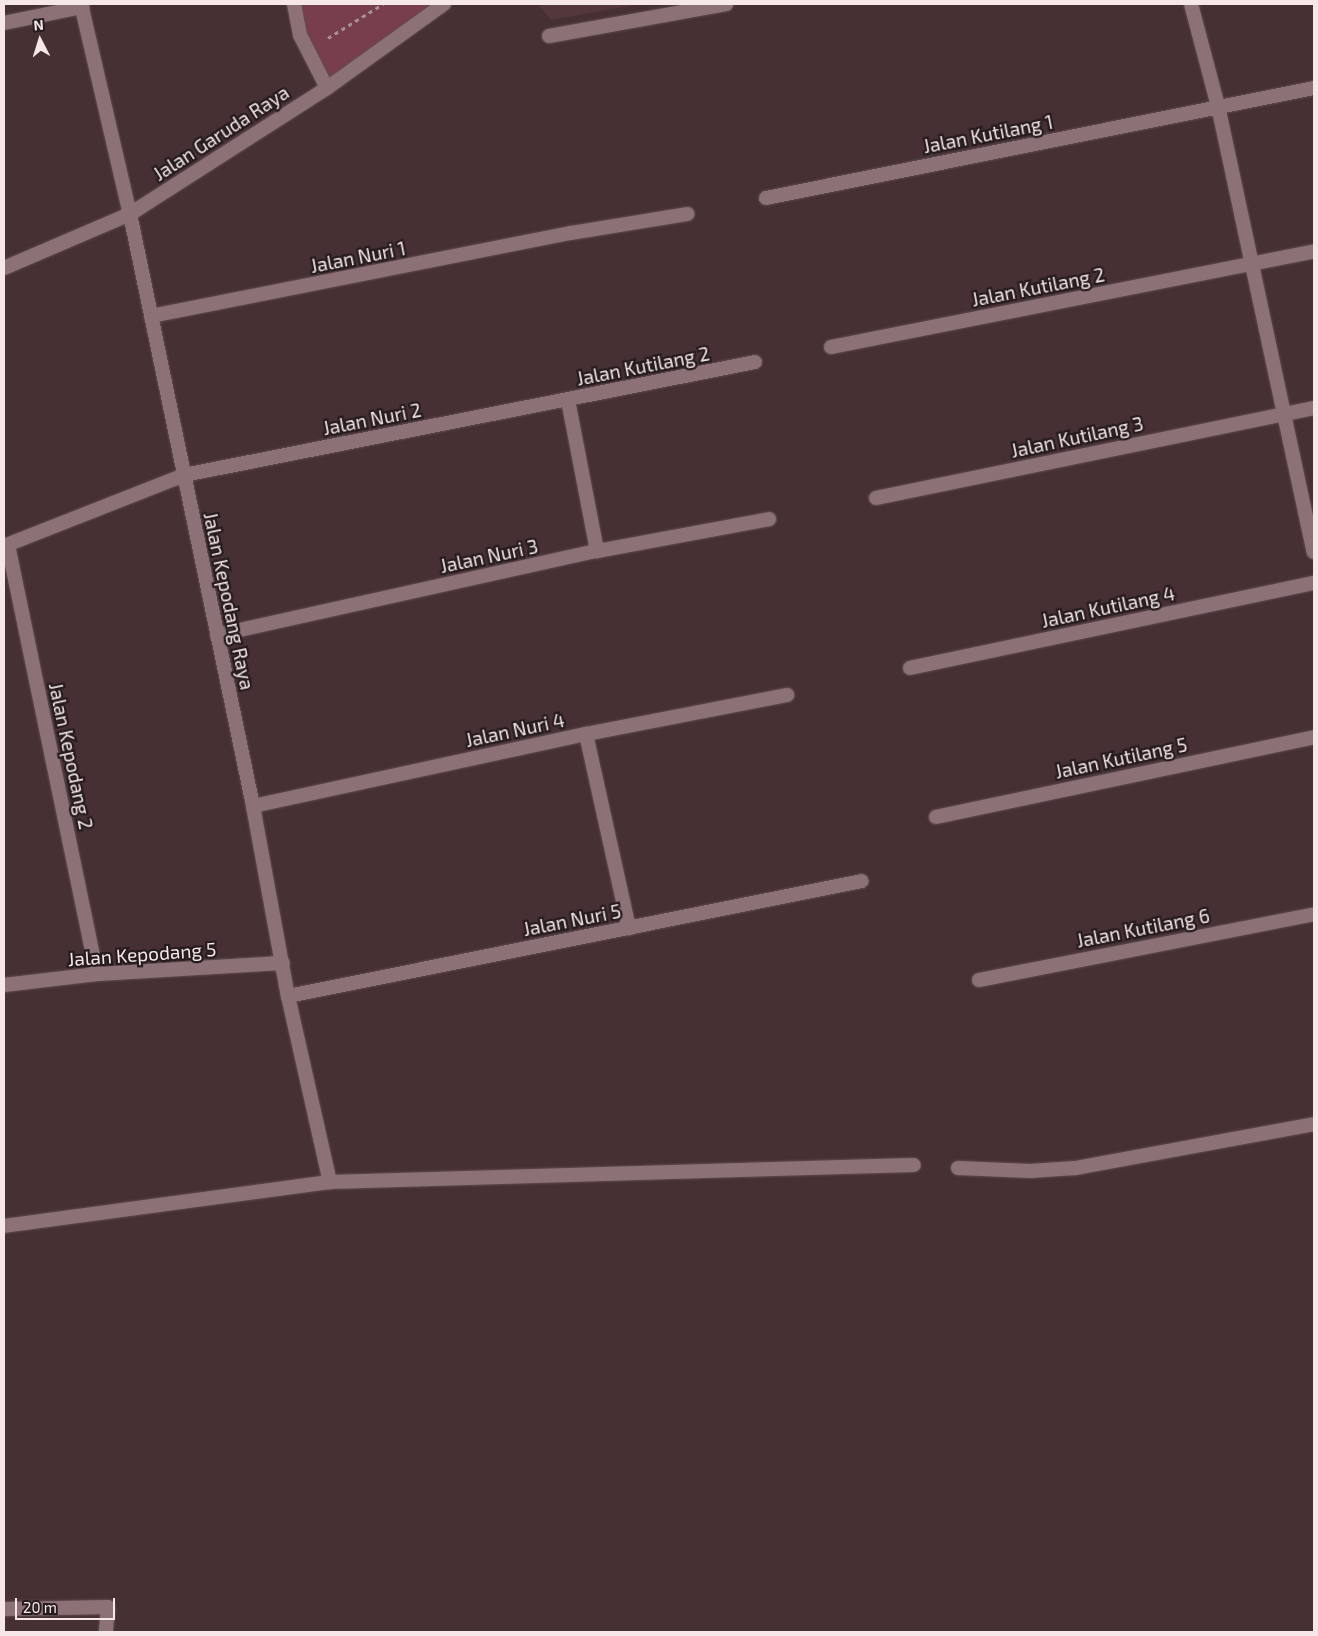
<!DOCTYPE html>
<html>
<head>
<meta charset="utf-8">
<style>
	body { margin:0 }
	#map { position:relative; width:1318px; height:1636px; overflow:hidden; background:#463034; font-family:"Exo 2",sans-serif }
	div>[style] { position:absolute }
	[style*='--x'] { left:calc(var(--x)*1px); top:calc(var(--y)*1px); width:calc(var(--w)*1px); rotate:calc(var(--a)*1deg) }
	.built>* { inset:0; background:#54373c }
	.green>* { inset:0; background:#783e4b }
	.path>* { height:3px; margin-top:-1.5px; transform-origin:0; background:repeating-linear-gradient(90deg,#a59295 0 4px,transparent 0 8px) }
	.roads { filter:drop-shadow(0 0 1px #614e51) drop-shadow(0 0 1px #614e51) }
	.service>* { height:14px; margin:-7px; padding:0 7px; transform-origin:7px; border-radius:7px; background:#8c7276 }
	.minor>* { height:14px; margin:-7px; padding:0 7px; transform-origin:7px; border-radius:7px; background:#8c7276 }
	span { translate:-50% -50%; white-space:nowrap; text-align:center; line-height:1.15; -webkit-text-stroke:4.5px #261b1d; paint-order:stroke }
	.street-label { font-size:19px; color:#f6e7e9 }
	.frame { position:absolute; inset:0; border:5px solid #f6e7e9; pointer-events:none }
	.north { position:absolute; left:15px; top:15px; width:50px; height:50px; -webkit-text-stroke:4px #261b1d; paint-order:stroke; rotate:355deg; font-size:14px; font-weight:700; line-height:20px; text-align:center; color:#f6e7e9 }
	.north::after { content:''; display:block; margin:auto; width:18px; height:22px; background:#f6e7e9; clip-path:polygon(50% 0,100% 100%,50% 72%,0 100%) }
	.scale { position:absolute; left:15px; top:1598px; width:100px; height:22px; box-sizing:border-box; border:2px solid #f6e7e9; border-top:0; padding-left:6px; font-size:15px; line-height:18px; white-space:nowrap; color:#f6e7e9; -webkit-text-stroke:4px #261b1d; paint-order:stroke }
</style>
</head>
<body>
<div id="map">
	<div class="built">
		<i style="clip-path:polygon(542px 4px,640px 4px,551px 20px,539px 6px)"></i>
	</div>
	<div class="green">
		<i style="clip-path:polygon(301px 4px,436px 4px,330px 78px,307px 34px)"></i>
	</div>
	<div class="path">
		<i style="--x:328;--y:38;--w:65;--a:-31.7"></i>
	</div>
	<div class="roads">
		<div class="service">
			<i style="--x:4;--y:1609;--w:104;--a:-1.1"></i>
			<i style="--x:108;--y:1607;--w:25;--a:95"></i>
		</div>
		<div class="minor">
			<i style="--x:81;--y:4;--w:216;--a:76.9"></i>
			<i style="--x:130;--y:214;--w:605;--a:78.26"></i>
			<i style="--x:253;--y:806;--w:193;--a:79.6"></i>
			<i style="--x:288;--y:996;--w:191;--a:77.3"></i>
			<i style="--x:330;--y:1182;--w:584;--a:-1.67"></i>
			<i style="--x:294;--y:4;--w:32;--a:79"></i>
			<i style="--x:300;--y:35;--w:59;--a:63"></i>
			<i style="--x:1191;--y:4;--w:106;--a:75.2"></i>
			<i style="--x:1218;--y:106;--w:456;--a:77.9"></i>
			<i style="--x:4;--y:23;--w:80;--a:-11.6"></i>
			<i style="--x:549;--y:36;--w:180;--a:-10.2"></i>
			<i style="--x:766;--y:198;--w:559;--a:-11.35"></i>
			<i style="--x:4;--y:268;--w:137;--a:-23.2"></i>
			<i style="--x:130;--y:214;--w:234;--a:-32.6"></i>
			<i style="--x:327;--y:88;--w:144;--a:-35.7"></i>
			<i style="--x:151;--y:316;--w:428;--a:-11.2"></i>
			<i style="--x:571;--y:233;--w:118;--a:-9.3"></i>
			<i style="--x:831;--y:347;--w:492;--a:-11.2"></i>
			<i style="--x:568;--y:400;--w:154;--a:79.1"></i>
			<i style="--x:876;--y:498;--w:447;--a:-11.6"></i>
			<i style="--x:8;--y:545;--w:438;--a:78.3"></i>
			<i style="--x:4;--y:546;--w:193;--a:-21.5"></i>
			<i style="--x:184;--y:475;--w:582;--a:-11.19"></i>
			<i style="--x:217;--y:635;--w:389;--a:-12.5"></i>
			<i style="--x:597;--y:551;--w:175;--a:-10.5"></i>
			<i style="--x:910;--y:668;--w:413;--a:-11.9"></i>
			<i style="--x:586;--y:734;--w:199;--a:77.5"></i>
			<i style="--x:253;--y:806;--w:341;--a:-12.2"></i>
			<i style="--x:586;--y:734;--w:205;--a:-11"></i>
			<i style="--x:936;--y:817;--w:386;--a:-11.9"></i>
			<i style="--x:979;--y:980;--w:341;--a:-11.1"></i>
			<i style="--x:4;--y:985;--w:94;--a:-6.7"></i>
			<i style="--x:97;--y:974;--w:186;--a:-3.4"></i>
			<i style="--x:288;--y:996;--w:585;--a:-11.33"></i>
			<i style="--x:958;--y:1168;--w:72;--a:2.4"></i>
			<i style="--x:1030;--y:1171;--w:45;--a:-3.8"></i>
			<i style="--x:1075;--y:1168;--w:243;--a:-10.4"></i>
			<i style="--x:4;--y:1226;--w:329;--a:-7.7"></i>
		</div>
	</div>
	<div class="street-label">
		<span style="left:221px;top:133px;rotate:-33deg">Jalan Garuda Raya</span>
		<span style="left:988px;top:134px;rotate:-11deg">Jalan Kutilang 1</span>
		<span style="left:358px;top:257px;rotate:-11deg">Jalan Nuri 1</span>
		<span style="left:1038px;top:287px;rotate:-11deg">Jalan Kutilang 2</span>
		<span style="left:643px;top:366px;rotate:-11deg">Jalan Kutilang 2</span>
		<span style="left:372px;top:419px;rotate:-11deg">Jalan Nuri 2</span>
		<span style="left:1077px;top:437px;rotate:-12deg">Jalan Kutilang 3</span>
		<span style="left:489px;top:556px;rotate:-12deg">Jalan Nuri 3</span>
		<span style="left:229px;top:601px;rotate:78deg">Jalan Kepodang Raya</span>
		<span style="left:1108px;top:607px;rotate:-12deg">Jalan Kutilang 4</span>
		<span style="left:515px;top:730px;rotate:-12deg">Jalan Nuri 4</span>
		<span style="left:71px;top:756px;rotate:78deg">Jalan Kepodang 2</span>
		<span style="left:1121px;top:758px;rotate:-12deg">Jalan Kutilang 5</span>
		<span style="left:572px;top:920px;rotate:-11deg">Jalan Nuri 5</span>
		<span style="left:1143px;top:928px;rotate:-11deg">Jalan Kutilang 6</span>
		<span style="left:142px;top:954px;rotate:-4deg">Jalan Kepodang 5</span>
	</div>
	<div class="frame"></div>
	<div class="north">N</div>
	<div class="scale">20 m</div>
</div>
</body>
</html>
